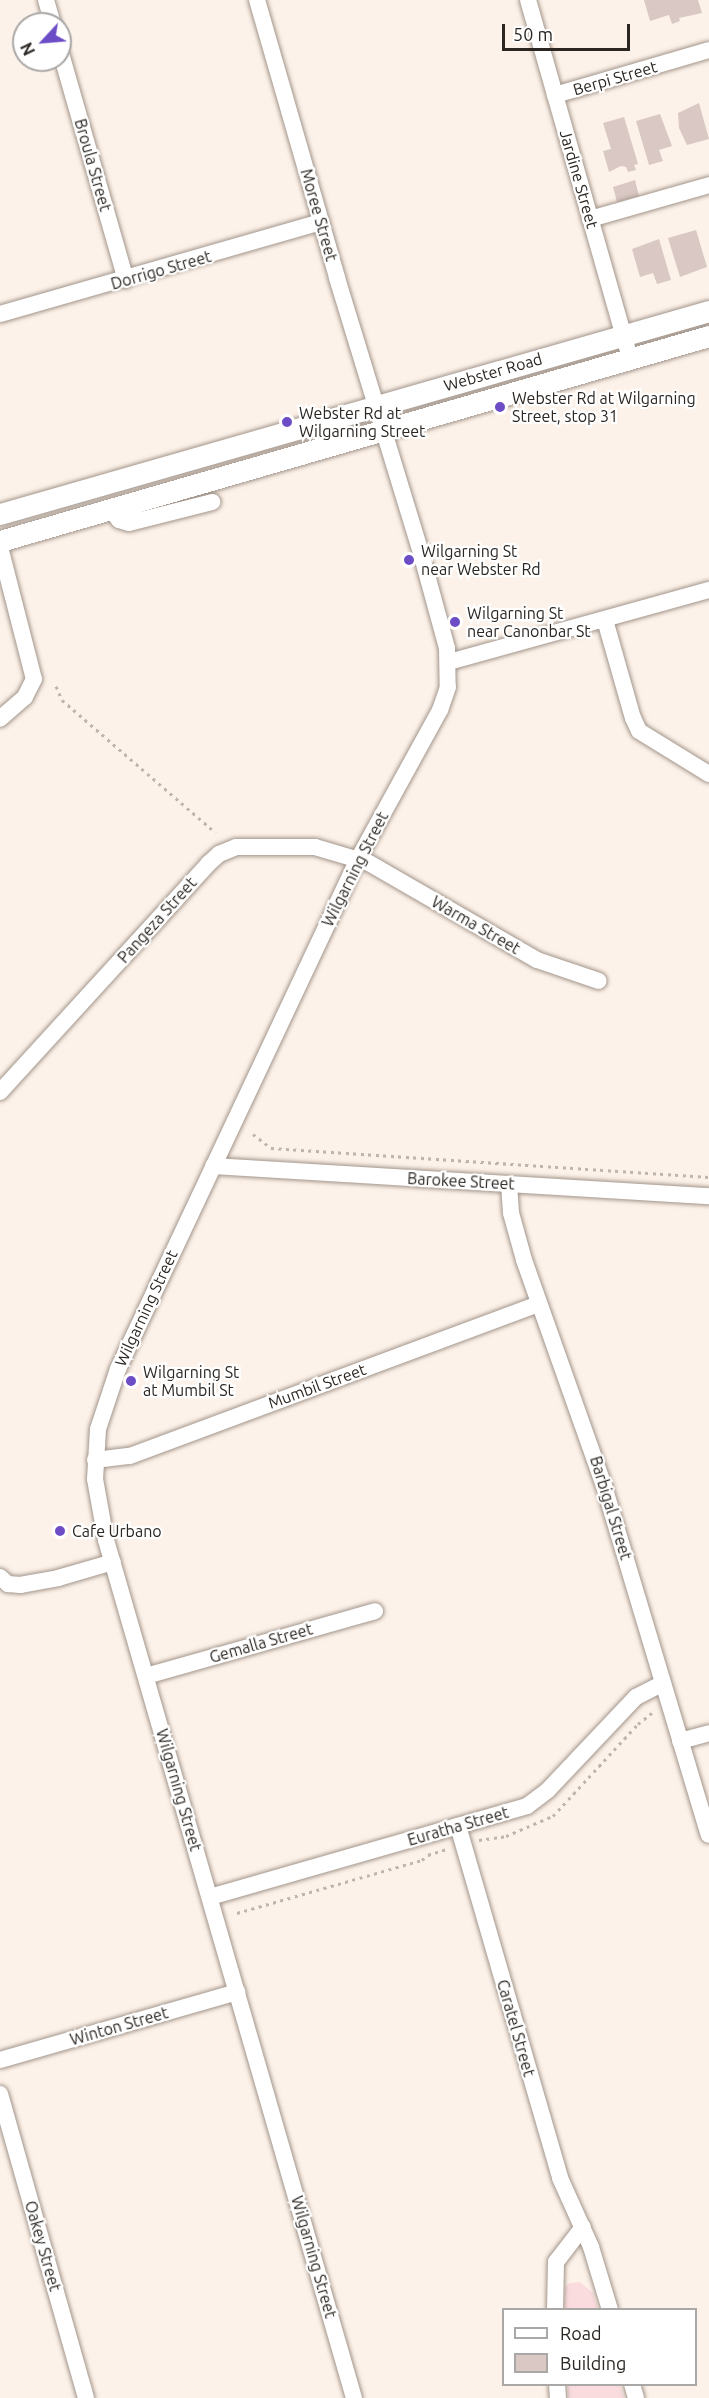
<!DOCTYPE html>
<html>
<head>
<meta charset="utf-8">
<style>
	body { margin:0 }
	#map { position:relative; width:709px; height:2398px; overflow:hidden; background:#fdf2e9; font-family:Ubuntu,sans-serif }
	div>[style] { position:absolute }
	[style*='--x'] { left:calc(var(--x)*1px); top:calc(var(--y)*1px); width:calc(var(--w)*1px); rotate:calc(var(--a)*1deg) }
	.green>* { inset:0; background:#fadcdf }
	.building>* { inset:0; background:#d9c8c3 }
	.path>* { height:3px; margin-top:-1.5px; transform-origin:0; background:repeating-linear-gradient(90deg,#beb5ad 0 3px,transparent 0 7.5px) }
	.roads { filter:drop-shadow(0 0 2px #a2958b) drop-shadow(0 0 2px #a2958b) }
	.minor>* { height:16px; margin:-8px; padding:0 8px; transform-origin:8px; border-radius:8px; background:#fff }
	.major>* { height:21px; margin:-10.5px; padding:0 10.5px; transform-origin:10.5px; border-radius:10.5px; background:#fff }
	.dots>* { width:16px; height:16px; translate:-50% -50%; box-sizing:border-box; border:3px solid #fff; border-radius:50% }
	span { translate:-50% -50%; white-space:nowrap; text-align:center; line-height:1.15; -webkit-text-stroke:4.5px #fff; paint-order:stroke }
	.street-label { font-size:16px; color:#2b2622 }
	.poi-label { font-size:16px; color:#2b2622 }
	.left { translate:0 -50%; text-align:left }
	.legend { position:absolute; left:502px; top:2308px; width:195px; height:78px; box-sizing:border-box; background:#fff; border:2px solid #aaa8a7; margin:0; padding:8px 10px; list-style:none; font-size:18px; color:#2b2622 }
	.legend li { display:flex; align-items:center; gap:12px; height:30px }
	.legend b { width:30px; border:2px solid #aaa8a7 }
	.north { position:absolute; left:12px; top:12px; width:60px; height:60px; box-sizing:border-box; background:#fff; border:2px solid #aaa8a7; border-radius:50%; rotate:244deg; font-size:16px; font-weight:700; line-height:24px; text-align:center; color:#2b2622 }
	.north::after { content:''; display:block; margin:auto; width:21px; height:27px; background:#6d4dc6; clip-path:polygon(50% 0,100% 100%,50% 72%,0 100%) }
	.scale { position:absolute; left:502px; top:24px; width:128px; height:27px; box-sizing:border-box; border:3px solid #2b2622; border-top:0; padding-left:8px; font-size:18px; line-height:21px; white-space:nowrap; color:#2b2622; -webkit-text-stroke:4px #fff; paint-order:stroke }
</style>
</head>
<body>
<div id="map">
	<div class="green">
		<i style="clip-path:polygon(580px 2282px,593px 2293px,598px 2309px,565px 2309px,565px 2287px,570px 2283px)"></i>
		<i style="clip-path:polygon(568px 2385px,620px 2385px,624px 2398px,568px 2398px)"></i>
	</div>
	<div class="building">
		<i style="clip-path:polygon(644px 0,698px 0,702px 13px,679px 18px,680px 21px,672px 24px,669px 15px,650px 21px)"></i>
		<i style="clip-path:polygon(699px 103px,709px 139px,687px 145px,679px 128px,678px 113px)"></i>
		<i style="clip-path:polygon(660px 114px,672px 146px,659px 150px,663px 161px,649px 165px,636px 121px)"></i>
		<i style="clip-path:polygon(624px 117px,638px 164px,634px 165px,636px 170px,628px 172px,626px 167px,621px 166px,609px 172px,603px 151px,611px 149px,603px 123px)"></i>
		<i style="clip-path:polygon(635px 180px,639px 196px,617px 202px,613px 187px)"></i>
		<i style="clip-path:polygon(696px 230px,707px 267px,680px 277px,668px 238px)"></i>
		<i style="clip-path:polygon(659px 239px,671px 280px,657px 284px,653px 273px,640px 277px,632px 249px)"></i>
	</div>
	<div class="path">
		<i style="--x:56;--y:686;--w:15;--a:67"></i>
		<i style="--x:62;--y:700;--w:203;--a:40.8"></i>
		<i style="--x:253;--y:1134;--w:23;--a:38"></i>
		<i style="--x:271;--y:1148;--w:439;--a:3.8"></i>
		<i style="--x:479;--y:1840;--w:27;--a:-8"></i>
		<i style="--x:506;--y:1836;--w:51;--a:-23.1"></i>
		<i style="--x:553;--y:1816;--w:125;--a:-47.3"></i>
		<i style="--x:638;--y:1724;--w:19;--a:-39"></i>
		<i style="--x:237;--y:1913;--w:192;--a:-16"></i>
		<i style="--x:422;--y:1860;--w:8;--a:-40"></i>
		<i style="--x:428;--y:1855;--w:20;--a:-18"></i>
	</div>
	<div class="roads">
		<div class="minor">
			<i style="--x:46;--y:0;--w:25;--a:74"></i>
			<i style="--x:257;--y:0;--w:289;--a:73.9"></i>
			<i style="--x:337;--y:278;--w:288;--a:73"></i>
			<i style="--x:421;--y:553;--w:98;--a:74.7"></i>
			<i style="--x:447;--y:648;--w:39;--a:89"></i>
			<i style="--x:448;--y:687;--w:24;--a:109"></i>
			<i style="--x:440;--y:710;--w:170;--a:118.8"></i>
			<i style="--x:358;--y:859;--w:564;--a:115.2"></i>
			<i style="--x:118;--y:1369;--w:63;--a:108.4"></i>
			<i style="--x:98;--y:1429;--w:50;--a:93.4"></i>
			<i style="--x:95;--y:1479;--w:62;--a:79.8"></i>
			<i style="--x:106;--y:1540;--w:893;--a:73.88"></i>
			<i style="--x:528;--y:0;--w:373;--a:74.1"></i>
			<i style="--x:60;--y:50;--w:239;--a:74"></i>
			<i style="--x:555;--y:95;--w:160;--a:-16.3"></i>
			<i style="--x:590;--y:219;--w:124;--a:-15.9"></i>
			<i style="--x:0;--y:314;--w:334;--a:-16"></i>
			<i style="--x:110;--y:508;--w:15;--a:53"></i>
			<i style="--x:119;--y:520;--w:10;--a:17"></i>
			<i style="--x:129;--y:523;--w:86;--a:-14.2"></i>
			<i style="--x:0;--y:547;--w:136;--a:75.6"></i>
			<i style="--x:34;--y:679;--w:20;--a:117"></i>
			<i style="--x:25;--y:697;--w:33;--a:139"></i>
			<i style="--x:605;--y:620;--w:102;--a:74.1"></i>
			<i style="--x:633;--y:718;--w:14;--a:65"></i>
			<i style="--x:639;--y:731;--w:82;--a:31.6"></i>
			<i style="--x:449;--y:662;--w:270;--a:-15.5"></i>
			<i style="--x:0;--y:1092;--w:309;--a:-47.6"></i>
			<i style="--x:208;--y:864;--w:15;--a:-42"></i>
			<i style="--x:219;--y:854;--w:18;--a:-22"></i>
			<i style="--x:236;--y:847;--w:79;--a:0"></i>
			<i style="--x:315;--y:847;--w:56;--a:16.5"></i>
			<i style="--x:369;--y:863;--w:194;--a:30"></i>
			<i style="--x:537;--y:960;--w:65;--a:18.7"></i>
			<i style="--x:213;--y:1166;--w:497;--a:3.5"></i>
			<i style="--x:509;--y:1184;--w:29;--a:86"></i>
			<i style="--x:511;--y:1213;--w:49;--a:74.5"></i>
			<i style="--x:524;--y:1260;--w:240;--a:70.5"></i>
			<i style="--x:604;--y:1486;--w:364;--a:73.3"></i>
			<i style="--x:95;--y:1460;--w:35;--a:-7"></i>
			<i style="--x:130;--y:1456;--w:435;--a:-20.4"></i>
			<i style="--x:0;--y:1577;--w:11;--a:41"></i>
			<i style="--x:8;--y:1584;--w:12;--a:5"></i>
			<i style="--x:20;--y:1585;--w:39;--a:-10"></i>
			<i style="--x:58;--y:1578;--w:57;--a:-16.2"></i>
			<i style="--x:146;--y:1676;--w:238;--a:-15.8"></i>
			<i style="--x:680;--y:1741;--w:30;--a:-15"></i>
			<i style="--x:458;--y:1826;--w:366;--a:73.8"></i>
			<i style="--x:560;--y:2178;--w:76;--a:65.8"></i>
			<i style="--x:591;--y:2247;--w:66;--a:73.2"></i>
			<i style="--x:210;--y:1897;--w:330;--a:-16"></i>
			<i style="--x:527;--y:1806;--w:26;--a:-37"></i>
			<i style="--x:548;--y:1790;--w:128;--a:-46.6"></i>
			<i style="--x:636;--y:1697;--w:30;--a:-27"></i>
			<i style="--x:0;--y:2060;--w:247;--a:-16"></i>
			<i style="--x:0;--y:2094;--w:316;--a:74.2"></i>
			<i style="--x:555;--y:2310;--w:48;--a:-88.8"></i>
			<i style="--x:556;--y:2262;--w:44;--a:-52.4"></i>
			<i style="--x:557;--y:2384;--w:14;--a:86"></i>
			<i style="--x:632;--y:2384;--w:15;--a:74"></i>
		</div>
		<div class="major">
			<i style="--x:0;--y:514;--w:737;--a:-15.98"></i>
			<i style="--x:0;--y:541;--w:738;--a:-16.13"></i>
		</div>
	</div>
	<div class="dots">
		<i style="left:500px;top:407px;background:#6d4dc6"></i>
		<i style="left:287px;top:422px;background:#6d4dc6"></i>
		<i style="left:409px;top:560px;background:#6d4dc6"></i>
		<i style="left:455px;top:622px;background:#6d4dc6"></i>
		<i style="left:131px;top:1381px;background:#6d4dc6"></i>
		<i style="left:60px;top:1531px;background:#6d4dc6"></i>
	</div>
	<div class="street-label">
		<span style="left:615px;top:78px;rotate:-16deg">Berpi Street</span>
		<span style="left:93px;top:165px;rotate:74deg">Broula Street</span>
		<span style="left:579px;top:179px;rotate:74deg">Jardine Street</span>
		<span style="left:319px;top:215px;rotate:74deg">Moree Street</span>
		<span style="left:161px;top:270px;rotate:-16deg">Dorrigo Street</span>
		<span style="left:493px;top:372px;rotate:-16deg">Webster Road</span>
		<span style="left:355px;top:869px;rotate:-63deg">Wilgarning Street</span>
		<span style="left:157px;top:920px;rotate:-48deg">Pangeza Street</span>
		<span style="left:476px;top:925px;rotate:30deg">Warma Street</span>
		<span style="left:461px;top:1181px;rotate:3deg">Barokee Street</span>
		<span style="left:146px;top:1308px;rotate:-65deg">Wilgarning Street</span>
		<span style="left:317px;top:1386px;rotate:-20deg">Mumbil Street</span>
		<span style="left:611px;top:1508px;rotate:73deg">Barbigal Street</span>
		<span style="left:261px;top:1643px;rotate:-16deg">Gemalla Street</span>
		<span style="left:179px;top:1790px;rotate:74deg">Wilgarning Street</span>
		<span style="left:458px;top:1826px;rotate:-16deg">Euratha Street</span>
		<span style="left:119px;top:2026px;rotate:-16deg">Winton Street</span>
		<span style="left:516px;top:2028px;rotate:74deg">Caratel Street</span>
		<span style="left:43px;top:2246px;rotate:74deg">Oakey Street</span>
		<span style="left:314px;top:2257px;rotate:74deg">Wilgarning Street</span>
	</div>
	<div class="poi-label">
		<span class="left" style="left:512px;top:407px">Webster Rd at Wilgarning<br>Street, stop 31</span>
		<span class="left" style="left:299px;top:422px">Webster Rd at<br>Wilgarning Street</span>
		<span class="left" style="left:421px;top:560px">Wilgarning St<br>near Webster Rd</span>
		<span class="left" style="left:467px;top:622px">Wilgarning St<br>near Canonbar St</span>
		<span class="left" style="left:143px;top:1381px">Wilgarning St<br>at Mumbil St</span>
		<span class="left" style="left:72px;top:1531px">Cafe Urbano</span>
	</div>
	<ul class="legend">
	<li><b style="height:8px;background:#fff"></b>Road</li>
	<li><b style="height:16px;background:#d9c8c3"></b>Building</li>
	</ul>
	<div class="north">N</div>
	<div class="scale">50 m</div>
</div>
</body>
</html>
